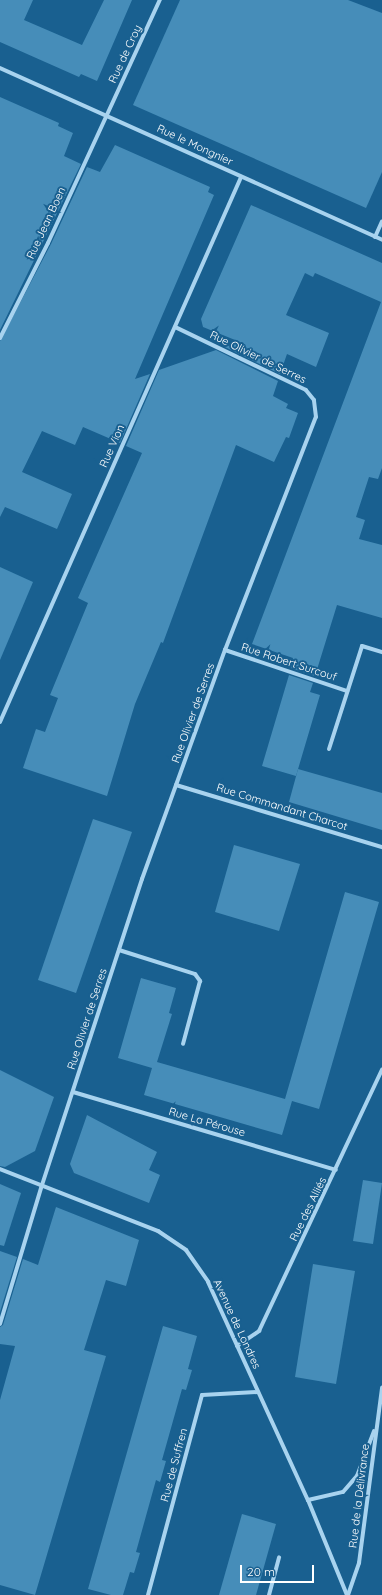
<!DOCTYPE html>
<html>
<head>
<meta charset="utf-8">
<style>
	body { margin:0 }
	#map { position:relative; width:382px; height:1595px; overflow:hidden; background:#196090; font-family:Quicksand,sans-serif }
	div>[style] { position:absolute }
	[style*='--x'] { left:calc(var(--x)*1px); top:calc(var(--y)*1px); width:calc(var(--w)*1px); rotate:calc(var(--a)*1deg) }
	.building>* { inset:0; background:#468db9 }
	.street>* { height:4px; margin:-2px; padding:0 2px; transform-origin:2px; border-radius:2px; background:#a8d3ef }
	span { translate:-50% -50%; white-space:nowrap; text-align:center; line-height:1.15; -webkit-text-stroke:4px #196090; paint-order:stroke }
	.street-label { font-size:11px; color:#fff }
	.scale { position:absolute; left:240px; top:1565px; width:74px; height:18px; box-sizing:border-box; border:2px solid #fff; border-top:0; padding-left:5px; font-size:12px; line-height:14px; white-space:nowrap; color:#fff; -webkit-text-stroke:3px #196090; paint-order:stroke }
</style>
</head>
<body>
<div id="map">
	<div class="building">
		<i style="clip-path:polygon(0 0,33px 0,24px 20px,82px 45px,104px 0,132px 0,97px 81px,81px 74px,79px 77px,0 42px)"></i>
		<i style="clip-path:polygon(180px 0,348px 0,382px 13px,382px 172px,366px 208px,133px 105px)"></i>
		<i style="clip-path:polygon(0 97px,59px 123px,58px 126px,73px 133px,64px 156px,81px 164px,0 330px)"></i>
		<i style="clip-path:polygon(115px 145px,210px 187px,208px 192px,214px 195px,135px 379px,150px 374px,120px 443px,83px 427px,75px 445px,42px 431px,22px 472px,72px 494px,57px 529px,5px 507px,0 517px,0 341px,51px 244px,87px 167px,100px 172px)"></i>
		<i style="clip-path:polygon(251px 205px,382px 263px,382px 468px,378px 479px,369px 477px,356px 517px,365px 520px,359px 539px,382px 545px,382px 618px,337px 605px,315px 676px,291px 668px,293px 658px,252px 644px,381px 302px,315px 273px,313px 277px,305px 273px,286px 315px,329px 333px,316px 367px,287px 354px,280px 374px,225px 347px,240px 342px,203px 327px,201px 319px)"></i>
		<i style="clip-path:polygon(216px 350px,278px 381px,273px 396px,288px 404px,286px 408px,298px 413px,289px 438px,286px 437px,274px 462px,236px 445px,163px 643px,161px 642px,135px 704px,107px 796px,23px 768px,36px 729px,45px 732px,58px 698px,50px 695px,88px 603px,78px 598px,142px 453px,126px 446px,159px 370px)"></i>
		<i style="clip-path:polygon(0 567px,33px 582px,0 660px)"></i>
		<i style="clip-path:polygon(289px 675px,313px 683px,310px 692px,320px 695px,296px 776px,262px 766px)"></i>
		<i style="clip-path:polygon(298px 769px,382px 793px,382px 830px,289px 802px)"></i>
		<i style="clip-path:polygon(93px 819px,132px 832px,76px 993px,38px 980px)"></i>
		<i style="clip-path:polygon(234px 845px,300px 864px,279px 931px,215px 912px)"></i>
		<i style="clip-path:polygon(345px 892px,379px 902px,319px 1109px,292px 1101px,282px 1135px,144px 1095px,152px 1068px,118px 1058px,141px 978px,176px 988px,169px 1013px,172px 1014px,157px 1062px,285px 1099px)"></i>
		<i style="clip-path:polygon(0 1070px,54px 1097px,35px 1151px,5px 1167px,0 1166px)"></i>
		<i style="clip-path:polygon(87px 1115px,157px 1152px,149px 1170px,160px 1175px,149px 1203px,74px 1173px,70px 1164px)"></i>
		<i style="clip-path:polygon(363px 1180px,382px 1183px,373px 1244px,353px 1241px)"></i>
		<i style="clip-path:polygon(0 1184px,21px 1193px,4px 1246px,0 1245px)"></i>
		<i style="clip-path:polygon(56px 1207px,139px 1240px,126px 1286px,106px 1280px,84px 1350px,106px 1356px,35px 1595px,0 1585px,0 1400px,15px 1346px,0 1344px,0 1327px,3px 1325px,23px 1259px,38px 1265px)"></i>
		<i style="clip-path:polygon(0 1251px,17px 1257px,0 1312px)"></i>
		<i style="clip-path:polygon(313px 1264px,355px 1271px,336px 1384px,295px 1377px)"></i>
		<i style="clip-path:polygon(163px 1326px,197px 1336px,188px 1369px,192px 1370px,186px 1390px,182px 1389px,162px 1460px,166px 1461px,160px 1482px,156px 1480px,136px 1552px,140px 1553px,134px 1573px,130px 1572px,123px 1595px,111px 1595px,88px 1589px)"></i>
		<i style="clip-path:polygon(242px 1514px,276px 1524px,256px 1595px,219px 1595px)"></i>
	</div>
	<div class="street">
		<i style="--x:0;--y:68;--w:419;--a:24.2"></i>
		<i style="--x:375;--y:237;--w:17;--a:-66"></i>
		<i style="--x:0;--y:338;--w:106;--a:-63.2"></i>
		<i style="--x:48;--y:243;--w:268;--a:-65.3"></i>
		<i style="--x:225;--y:650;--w:129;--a:18.6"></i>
		<i style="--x:0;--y:722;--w:596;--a:-66.14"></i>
		<i style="--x:329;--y:749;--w:108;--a:-72.2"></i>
		<i style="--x:362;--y:646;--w:21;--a:17"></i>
		<i style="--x:176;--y:785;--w:215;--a:16.8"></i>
		<i style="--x:119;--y:950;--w:80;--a:17.5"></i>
		<i style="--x:195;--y:974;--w:9;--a:54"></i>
		<i style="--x:200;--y:981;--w:65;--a:105.1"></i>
		<i style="--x:73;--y:1092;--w:274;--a:16.5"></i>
		<i style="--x:0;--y:1169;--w:170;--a:21.4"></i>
		<i style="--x:158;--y:1231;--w:34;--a:34"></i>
		<i style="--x:186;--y:1250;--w:39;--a:55"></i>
		<i style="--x:208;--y:1282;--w:240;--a:65.4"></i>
		<i style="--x:308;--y:1500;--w:103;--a:67.7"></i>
		<i style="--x:0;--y:1324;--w:145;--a:-73.2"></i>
		<i style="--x:42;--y:1185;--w:322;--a:-71.9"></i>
		<i style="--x:142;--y:879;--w:244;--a:-70.1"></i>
		<i style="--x:225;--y:650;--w:250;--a:-68.7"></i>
		<i style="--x:316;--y:417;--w:17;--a:-97"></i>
		<i style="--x:314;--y:400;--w:13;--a:-129"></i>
		<i style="--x:306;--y:390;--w:145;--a:-154.3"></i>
		<i style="--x:237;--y:1346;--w:27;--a:-34"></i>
		<i style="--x:259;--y:1331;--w:289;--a:-64.8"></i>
		<i style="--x:308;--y:1500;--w:36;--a:-13"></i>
		<i style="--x:343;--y:1492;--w:21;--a:-49"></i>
		<i style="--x:357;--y:1476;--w:48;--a:-69.3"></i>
		<i style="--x:148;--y:1595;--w:207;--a:-74.9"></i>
		<i style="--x:202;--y:1395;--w:56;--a:-3.1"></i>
		<i style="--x:269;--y:1595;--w:39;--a:-75"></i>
		<i style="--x:348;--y:1595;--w:34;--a:-71"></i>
		<i style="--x:359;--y:1563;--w:177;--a:-82.5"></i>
	</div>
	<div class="street-label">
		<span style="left:125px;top:54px;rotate:-65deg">Rue de Croy</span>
		<span style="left:195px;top:145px;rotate:25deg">Rue le Mongnier</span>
		<span style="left:46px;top:223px;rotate:-65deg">Rue Jean Boen</span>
		<span style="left:258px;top:357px;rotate:26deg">Rue Olivier de Serres</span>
		<span style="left:112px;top:446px;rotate:-66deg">Rue Vion</span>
		<span style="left:289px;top:662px;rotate:18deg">Rue Robert Surcouf</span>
		<span style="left:193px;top:713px;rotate:-70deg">Rue Olivier de Serres</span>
		<span style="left:282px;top:807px;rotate:17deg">Rue Commandant Charcot</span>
		<span style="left:87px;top:1019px;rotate:-72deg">Rue Olivier de Serres</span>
		<span style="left:207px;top:1122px;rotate:16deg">Rue La Pérouse</span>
		<span style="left:308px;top:1209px;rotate:-64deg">Rue des Alliés</span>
		<span style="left:237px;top:1324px;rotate:65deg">Avenue de Londres</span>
		<span style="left:174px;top:1465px;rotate:-75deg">Rue de Suffren</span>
		<span style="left:359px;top:1496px;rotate:-83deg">Rue de la Délivrance</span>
	</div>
	<div class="scale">20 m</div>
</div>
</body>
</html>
